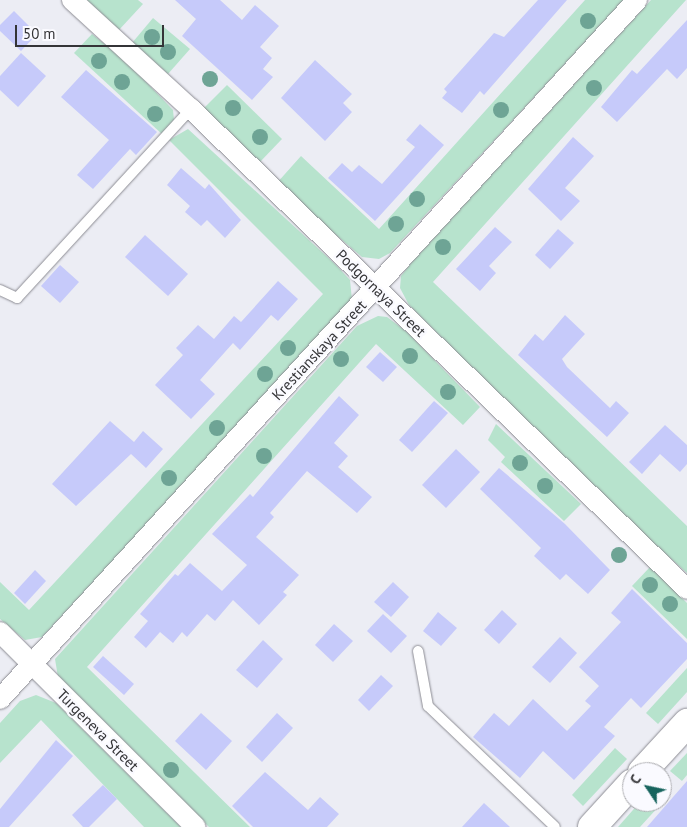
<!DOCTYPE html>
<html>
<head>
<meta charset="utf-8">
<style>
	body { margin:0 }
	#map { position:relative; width:687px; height:827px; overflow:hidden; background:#ecedf4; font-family:"PT Sans",sans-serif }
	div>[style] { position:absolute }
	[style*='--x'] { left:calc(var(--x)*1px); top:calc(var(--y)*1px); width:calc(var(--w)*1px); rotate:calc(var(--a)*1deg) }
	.green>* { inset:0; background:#b7e3cd }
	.building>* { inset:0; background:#c6cafa }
	.roads { filter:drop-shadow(0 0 1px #8c8c93) drop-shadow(0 0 1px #8c8c93) }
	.lane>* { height:10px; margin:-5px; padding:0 5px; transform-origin:5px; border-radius:5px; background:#fff }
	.street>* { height:20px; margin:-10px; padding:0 10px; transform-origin:10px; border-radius:10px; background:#fff }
	.secondary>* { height:28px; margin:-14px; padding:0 14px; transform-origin:14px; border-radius:14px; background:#fff }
	.trees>* { width:16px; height:16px; margin:-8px; border-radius:50%; background:#6ea495 }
	span { translate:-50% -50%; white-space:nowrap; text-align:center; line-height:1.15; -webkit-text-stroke:4.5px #fafaff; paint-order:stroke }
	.street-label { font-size:15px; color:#343437 }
	.north { position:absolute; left:622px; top:762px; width:50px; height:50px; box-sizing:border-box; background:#fafaff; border:1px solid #ababaf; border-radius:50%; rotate:304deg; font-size:14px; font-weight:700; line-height:20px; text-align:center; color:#343437 }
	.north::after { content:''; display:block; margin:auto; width:18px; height:22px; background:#17645e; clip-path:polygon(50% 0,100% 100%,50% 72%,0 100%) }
	.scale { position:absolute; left:15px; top:25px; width:149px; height:22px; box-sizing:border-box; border:2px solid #343437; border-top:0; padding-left:6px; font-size:15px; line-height:18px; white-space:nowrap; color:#343437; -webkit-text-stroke:4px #fafaff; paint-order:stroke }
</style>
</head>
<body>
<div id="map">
	<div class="green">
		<i style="clip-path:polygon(85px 0,138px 0,143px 4px,118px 31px)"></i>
		<i style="clip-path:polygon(585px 0,624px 0,390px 253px,379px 259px,362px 257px,276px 184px,301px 156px,379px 229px)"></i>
		<i style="clip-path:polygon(651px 0,686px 0,433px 282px,687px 526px,687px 573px,604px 499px,409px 305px,400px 288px,401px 276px,412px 262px)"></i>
		<i style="clip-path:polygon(153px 18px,190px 49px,168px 74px,132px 43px)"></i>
		<i style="clip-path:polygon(92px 34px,124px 59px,173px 110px,174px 120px,163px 135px,74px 53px)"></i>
		<i style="clip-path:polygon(227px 85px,282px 139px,259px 163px,203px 109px)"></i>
		<i style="clip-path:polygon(188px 129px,335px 264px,350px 280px,352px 300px,344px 314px,42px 637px,25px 640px,0 619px,0 582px,29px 610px,323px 294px,169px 140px)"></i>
		<i style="clip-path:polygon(378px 316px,387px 317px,407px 332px,480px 407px,463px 425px,376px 344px,87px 667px,250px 827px,209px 827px,58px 677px,55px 659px,357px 326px)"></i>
		<i style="clip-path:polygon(496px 424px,581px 504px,564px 521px,501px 462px,505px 457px,488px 440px)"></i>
		<i style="clip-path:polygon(650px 567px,687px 603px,687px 639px,632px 586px)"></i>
		<i style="clip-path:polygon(687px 668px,687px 692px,658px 724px,646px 713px)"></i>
		<i style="clip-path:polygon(36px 695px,56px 703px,181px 827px,144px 827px,41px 720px,0 763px,0 723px,20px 701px)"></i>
		<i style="clip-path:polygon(615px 748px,627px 759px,583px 806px,572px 795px)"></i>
		<i style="clip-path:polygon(687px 753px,687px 775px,682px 781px,670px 771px)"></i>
		<i style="clip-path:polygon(640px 802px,660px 805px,640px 827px,618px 827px)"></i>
	</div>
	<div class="building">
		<i style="clip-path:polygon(175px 0,220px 0,242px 20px,255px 5px,279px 26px,260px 47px,272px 58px,263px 69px,273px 77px,252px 100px,182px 36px,196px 19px)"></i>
		<i style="clip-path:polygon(538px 0,567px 0,484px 95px,480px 91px,462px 113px,442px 98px,447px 92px,444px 89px,494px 33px,504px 37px)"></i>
		<i style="clip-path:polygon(14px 11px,37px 34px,21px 51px,0 31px,0 25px)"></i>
		<i style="clip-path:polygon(687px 20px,687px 68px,677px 79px,667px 69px,617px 122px,601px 107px,632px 70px,637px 74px)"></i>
		<i style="clip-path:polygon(21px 53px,46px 76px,18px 107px,0 90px,0 76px)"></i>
		<i style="clip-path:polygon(315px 60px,352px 94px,343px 103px,352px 112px,325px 141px,281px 98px)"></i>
		<i style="clip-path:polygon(86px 70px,157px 132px,136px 155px,130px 149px,93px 189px,77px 175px,109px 140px,61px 97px)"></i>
		<i style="clip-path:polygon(420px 124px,444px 145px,375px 221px,328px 178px,342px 163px,352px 172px,359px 165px,382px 184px,415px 147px,406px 140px)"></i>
		<i style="clip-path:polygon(573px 137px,594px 156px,565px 188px,580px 201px,561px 221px,528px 189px)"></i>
		<i style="clip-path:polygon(181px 168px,205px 189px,209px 184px,241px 220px,225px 238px,207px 220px,201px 226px,185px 212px,190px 206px,167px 185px)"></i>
		<i style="clip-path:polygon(495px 227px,512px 242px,489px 266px,496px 273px,480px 291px,456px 269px)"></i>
		<i style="clip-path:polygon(558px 229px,574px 243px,550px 269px,535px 255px)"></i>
		<i style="clip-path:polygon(145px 235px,188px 274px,168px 296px,125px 257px)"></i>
		<i style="clip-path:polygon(60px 265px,79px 282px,60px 303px,41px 286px)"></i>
		<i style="clip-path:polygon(278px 281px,298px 299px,278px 321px,271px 315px,240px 350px,233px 343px,200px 380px,215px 394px,191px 419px,155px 385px,183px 355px,176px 348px,198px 325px,214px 339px,234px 316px,241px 322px)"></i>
		<i style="clip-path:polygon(565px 315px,585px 334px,562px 359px,567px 367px,610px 408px,616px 401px,629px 413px,607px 437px,518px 355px,535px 334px,543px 341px)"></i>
		<i style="clip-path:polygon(380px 352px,397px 367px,383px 382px,366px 367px)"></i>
		<i style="clip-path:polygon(339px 396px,359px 415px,334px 443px,348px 456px,338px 467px,372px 497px,357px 513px,307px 471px,270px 513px,274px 517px,256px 537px,299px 575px,283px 592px,287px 595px,259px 625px,233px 600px,215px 621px,207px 614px,187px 637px,182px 632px,173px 643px,160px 632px,146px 648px,134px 637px,148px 621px,140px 614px,175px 574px,178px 576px,190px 563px,222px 591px,247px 565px,212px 534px,250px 494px,253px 497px)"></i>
		<i style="clip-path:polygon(434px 401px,448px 413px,412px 452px,399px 440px)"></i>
		<i style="clip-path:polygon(110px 421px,134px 442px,143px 431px,163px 449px,146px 468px,131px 454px,76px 506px,52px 484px)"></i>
		<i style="clip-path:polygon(665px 425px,687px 445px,687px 464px,680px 472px,660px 454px,642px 474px,629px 462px)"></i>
		<i style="clip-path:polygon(456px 449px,480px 472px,446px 508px,422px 485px)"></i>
		<i style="clip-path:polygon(499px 468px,565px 524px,610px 570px,588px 594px,566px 574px,560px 580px,534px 556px,541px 548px,480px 489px)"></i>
		<i style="clip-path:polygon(35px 570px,46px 581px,25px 604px,14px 593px)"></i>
		<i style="clip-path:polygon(393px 582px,409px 597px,391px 617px,374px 602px)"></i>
		<i style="clip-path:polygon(632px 589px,687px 643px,687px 659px,641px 708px,631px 698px,604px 727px,615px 736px,574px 780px,543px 751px,520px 778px,473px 737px,494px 713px,509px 726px,533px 699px,567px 731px,591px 706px,585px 701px,599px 686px,579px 667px,621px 622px,611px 613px)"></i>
		<i style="clip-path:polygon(502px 610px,517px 624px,499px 644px,484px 630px)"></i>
		<i style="clip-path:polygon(438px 612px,457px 628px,441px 646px,423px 631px)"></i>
		<i style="clip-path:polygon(383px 614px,407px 636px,391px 653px,367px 631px)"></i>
		<i style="clip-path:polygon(334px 624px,353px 641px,333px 662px,315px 645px)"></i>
		<i style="clip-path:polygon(560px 637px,577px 653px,550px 683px,532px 667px)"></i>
		<i style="clip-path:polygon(263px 640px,283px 659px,257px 688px,236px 670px)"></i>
		<i style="clip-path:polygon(103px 656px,134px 684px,124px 695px,93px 667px)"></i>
		<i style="clip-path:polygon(381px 675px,393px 686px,369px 711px,358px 700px)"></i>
		<i style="clip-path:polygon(201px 713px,232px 741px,206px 770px,175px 741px)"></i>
		<i style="clip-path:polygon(277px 713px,293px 728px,262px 762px,246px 747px)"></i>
		<i style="clip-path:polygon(56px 740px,73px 756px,9px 827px,0 827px,0 809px)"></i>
		<i style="clip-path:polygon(265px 772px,308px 810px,320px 797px,339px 814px,327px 827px,253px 827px,232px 806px)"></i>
		<i style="clip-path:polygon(687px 781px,687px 827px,647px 827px)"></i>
		<i style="clip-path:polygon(103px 785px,117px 799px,89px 827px,83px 827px,72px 815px)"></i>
		<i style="clip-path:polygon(484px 803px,510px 827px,462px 827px)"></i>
	</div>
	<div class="roads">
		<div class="lane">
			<i style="--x:0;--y:290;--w:19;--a:25"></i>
			<i style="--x:17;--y:298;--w:257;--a:-47.4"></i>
			<i style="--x:418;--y:651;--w:56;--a:79.7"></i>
			<i style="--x:428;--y:706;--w:175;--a:43.6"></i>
		</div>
		<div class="street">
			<i style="--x:72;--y:0;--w:161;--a:42.5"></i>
			<i style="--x:191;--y:109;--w:690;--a:44.06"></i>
			<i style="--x:0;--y:632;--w:276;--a:44.9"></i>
			<i style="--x:0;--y:699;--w:946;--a:-47.66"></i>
		</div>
		<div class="secondary">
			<i style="--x:642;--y:772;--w:67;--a:-47.4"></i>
			<i style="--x:592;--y:827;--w:59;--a:-47.7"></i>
		</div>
	</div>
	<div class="trees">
		<i style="left:588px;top:21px"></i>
		<i style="left:152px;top:37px"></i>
		<i style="left:168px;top:52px"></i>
		<i style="left:99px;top:61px"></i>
		<i style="left:210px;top:79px"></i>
		<i style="left:122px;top:82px"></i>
		<i style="left:594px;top:88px"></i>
		<i style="left:233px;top:108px"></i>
		<i style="left:501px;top:110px"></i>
		<i style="left:155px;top:114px"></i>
		<i style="left:260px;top:137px"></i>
		<i style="left:417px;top:199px"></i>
		<i style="left:396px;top:224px"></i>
		<i style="left:443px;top:247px"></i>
		<i style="left:288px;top:348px"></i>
		<i style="left:410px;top:356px"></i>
		<i style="left:341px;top:359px"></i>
		<i style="left:265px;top:374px"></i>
		<i style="left:448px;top:392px"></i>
		<i style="left:217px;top:428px"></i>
		<i style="left:264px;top:456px"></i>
		<i style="left:520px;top:463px"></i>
		<i style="left:169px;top:478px"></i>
		<i style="left:545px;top:486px"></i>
		<i style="left:619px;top:555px"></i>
		<i style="left:650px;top:585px"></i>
		<i style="left:670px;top:604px"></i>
		<i style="left:171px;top:770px"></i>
	</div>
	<div class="street-label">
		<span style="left:381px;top:293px;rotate:44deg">Podgornaya Street</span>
		<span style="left:319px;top:350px;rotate:-47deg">Krestianskaya Street</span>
		<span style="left:98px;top:730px;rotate:45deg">Turgeneva Street</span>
	</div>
	<div class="north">С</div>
	<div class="scale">50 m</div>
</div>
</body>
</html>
